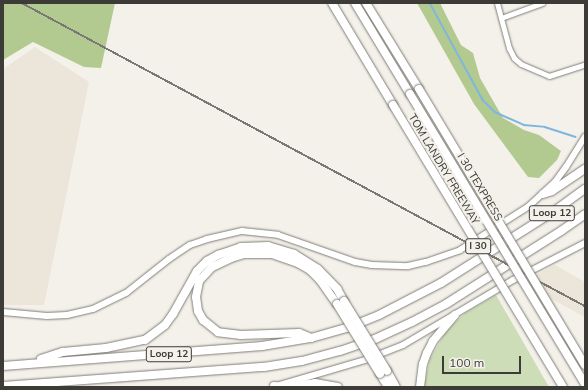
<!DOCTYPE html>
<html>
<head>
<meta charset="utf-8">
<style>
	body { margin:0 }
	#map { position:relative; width:588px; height:390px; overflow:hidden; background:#f4f1ea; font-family:Mulish,sans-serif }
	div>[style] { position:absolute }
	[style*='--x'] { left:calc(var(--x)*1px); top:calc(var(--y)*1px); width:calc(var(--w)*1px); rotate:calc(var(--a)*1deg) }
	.built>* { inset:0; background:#ebe6d9 }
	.green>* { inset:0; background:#cdddb7 }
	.forest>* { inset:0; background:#b2ca90 }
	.stream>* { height:1.5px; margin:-0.75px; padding:0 0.75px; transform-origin:0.75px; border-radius:0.75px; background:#7eb6de }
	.roads { filter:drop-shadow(0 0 1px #7f7d77) drop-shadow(0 0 1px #7f7d77) }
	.minor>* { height:5px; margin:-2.5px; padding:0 2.5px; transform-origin:2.5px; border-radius:2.5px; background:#fff }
	.major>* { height:6px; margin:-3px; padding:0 3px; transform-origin:3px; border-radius:3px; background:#fff }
	.highway>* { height:8px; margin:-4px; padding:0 4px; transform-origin:4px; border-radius:4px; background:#fff }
	.rail>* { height:1.5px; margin:-0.75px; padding:0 0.75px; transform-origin:0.75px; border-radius:0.75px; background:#7a7874 }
	.bridges { filter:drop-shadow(0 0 1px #7f7d77) drop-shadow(0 0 1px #7f7d77) }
	.highway-bridge>* { height:8px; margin:-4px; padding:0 4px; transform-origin:4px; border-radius:4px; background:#fff }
	span { translate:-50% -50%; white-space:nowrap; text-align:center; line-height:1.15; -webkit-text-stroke:4px #f4f1ea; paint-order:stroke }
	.shield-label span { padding:1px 3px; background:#f4f1ea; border:1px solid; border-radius:3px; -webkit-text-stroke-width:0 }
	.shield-label { font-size:10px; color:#3c3b38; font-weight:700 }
	.street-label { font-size:11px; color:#3c3b38 }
	.frame { position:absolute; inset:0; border:4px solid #3c3b38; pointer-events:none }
	.scale { position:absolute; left:442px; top:356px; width:79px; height:18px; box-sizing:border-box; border:2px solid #3c3b38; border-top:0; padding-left:5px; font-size:12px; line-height:14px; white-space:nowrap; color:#3c3b38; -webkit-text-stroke:3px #f4f1ea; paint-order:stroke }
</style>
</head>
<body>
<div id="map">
	<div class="built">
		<i style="clip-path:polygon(35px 47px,89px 82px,44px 305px,3px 305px,3px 69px)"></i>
		<i style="clip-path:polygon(555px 265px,585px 282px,585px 317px,522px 283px)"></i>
	</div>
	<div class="green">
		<i style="clip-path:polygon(496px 295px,549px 387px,424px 387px,430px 359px,446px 331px,465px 313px)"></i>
	</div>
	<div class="forest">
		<i style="clip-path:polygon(3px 3px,115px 3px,101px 68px,84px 67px,33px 42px,3px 60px)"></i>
		<i style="clip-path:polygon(417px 3px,440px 3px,461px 45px,473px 53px,480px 78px,503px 118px,524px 130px,539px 135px,561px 151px,557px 160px,539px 178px,528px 177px,474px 104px)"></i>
	</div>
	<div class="stream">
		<i style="--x:430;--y:3;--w:111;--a:61.3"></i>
		<i style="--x:483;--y:100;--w:17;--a:45"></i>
		<i style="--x:495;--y:112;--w:32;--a:24"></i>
		<i style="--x:524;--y:125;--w:21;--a:5"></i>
		<i style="--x:545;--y:127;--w:32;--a:18"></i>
	</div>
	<div class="roads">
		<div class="minor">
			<i style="--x:497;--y:3;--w:47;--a:75.1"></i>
			<i style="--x:509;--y:48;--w:11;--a:63"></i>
			<i style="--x:514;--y:58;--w:9;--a:41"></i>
			<i style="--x:521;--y:64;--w:30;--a:23"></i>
			<i style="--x:549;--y:76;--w:38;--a:-18"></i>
			<i style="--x:501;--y:18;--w:44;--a:-20.1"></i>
		</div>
		<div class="major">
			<i style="--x:3;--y:312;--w:44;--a:5.2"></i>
			<i style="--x:47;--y:316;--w:20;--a:-3"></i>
			<i style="--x:67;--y:315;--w:27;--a:-13"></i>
			<i style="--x:93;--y:309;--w:37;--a:-26"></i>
			<i style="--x:126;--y:293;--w:55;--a:-38.3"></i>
			<i style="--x:169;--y:259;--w:25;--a:-34"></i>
			<i style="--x:190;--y:245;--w:18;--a:-19"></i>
			<i style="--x:207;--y:239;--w:36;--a:-13"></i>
			<i style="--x:242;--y:231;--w:36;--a:6"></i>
			<i style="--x:278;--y:235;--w:82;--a:19.3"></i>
			<i style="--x:355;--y:262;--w:17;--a:10"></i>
			<i style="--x:372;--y:265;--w:36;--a:2"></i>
			<i style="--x:408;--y:266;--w:18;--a:-13"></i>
			<i style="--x:426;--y:262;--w:36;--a:-19"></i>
			<i style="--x:460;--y:250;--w:82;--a:-32.5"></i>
			<i style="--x:529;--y:206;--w:35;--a:-43"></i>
			<i style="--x:555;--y:182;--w:19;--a:-54"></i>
			<i style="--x:566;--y:167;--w:36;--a:-58"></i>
			<i style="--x:280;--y:385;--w:89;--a:-16.4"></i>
			<i style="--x:365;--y:360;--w:41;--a:-21.5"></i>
			<i style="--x:403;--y:345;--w:128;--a:-30.6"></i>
			<i style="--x:513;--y:280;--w:81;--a:-27.2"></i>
		</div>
		<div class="highway">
			<i style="--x:332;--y:3;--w:119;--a:59.1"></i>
			<i style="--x:355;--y:3;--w:106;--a:58.9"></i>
			<i style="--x:366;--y:3;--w:101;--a:58.4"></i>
			<i style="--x:543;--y:194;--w:9;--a:-18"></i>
			<i style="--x:552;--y:191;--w:40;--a:-34"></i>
			<i style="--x:311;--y:338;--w:13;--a:-157"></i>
			<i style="--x:299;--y:333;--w:58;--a:178"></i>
			<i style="--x:241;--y:335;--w:23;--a:-173"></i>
			<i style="--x:218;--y:332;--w:19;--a:-141"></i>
			<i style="--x:203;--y:320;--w:10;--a:-119"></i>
			<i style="--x:198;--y:311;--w:14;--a:-98"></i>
			<i style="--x:196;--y:297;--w:16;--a:-79"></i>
			<i style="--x:199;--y:281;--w:19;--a:-47"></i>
			<i style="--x:212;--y:267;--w:21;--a:-25"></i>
			<i style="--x:231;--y:258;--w:14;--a:-17"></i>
			<i style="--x:244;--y:254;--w:28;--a:0"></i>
			<i style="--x:272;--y:254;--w:28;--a:19"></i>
			<i style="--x:298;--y:263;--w:14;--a:30"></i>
			<i style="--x:310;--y:270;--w:14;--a:45"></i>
			<i style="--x:320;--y:280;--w:29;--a:55"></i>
			<i style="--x:41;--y:359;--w:23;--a:-18"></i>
			<i style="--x:63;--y:352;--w:43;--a:-5.3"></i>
			<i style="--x:106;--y:348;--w:40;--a:-12"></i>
			<i style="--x:145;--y:340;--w:25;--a:-37"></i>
			<i style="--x:165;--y:325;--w:14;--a:-54"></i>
			<i style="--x:173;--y:314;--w:49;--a:-60.8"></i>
			<i style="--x:197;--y:271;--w:14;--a:-45"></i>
			<i style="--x:207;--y:261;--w:13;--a:-29"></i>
			<i style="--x:218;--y:255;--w:24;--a:-19"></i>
			<i style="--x:241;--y:247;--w:27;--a:-2"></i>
			<i style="--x:268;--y:246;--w:27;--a:17"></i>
			<i style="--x:294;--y:254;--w:28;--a:32"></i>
			<i style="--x:318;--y:269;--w:28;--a:46"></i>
			<i style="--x:337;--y:289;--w:14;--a:60"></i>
			<i style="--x:3;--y:366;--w:260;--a:-4.4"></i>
			<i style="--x:262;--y:346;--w:50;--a:-9.3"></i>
			<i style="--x:311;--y:338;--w:37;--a:-16"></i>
			<i style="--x:347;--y:328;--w:35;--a:-22"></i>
			<i style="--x:379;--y:315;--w:70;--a:-27.3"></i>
			<i style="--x:441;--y:283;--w:133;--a:-32.4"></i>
			<i style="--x:553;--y:212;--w:39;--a:-36"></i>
			<i style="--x:387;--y:371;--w:18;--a:61"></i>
			<i style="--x:380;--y:374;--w:15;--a:58"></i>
			<i style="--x:3;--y:386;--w:262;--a:-4.2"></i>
			<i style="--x:264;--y:367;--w:38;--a:-9"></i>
			<i style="--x:302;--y:361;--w:39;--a:-15"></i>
			<i style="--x:340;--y:351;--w:37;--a:-19"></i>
			<i style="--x:375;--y:339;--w:41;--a:-24.7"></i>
			<i style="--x:412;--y:322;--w:38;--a:-28"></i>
			<i style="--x:446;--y:304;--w:136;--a:-32.4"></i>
			<i style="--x:561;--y:231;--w:29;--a:-35"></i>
			<i style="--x:274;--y:386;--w:13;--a:4"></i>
			<i style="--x:287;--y:387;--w:28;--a:-8"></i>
			<i style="--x:315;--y:383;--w:23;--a:10"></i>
			<i style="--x:420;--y:387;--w:23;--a:-83"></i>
			<i style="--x:423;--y:364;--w:12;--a:-70"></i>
			<i style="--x:427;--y:353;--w:13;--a:-63"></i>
			<i style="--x:433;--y:341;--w:34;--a:-50"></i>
		</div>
	</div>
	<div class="rail">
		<i style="--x:22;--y:3;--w:639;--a:28.29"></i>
	</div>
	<div class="bridges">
		<div class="highway-bridge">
			<i style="--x:419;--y:89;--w:322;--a:59"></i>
			<i style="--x:410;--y:94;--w:339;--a:58.9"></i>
			<i style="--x:393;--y:105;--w:329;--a:58.9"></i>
			<i style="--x:344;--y:301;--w:82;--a:58.4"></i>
			<i style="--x:337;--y:304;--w:82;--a:58.4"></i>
		</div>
	</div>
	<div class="shield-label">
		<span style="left:552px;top:213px">Loop 12</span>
		<span style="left:478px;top:246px">I 30</span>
		<span style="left:169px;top:354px">Loop 12</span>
	</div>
	<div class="street-label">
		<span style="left:444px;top:169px;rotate:59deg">TOM LANDRY FREEWAY</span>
		<span style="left:480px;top:187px;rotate:59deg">I 30 TEXPRESS</span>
	</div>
	<div class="frame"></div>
	<div class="scale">100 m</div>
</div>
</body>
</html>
